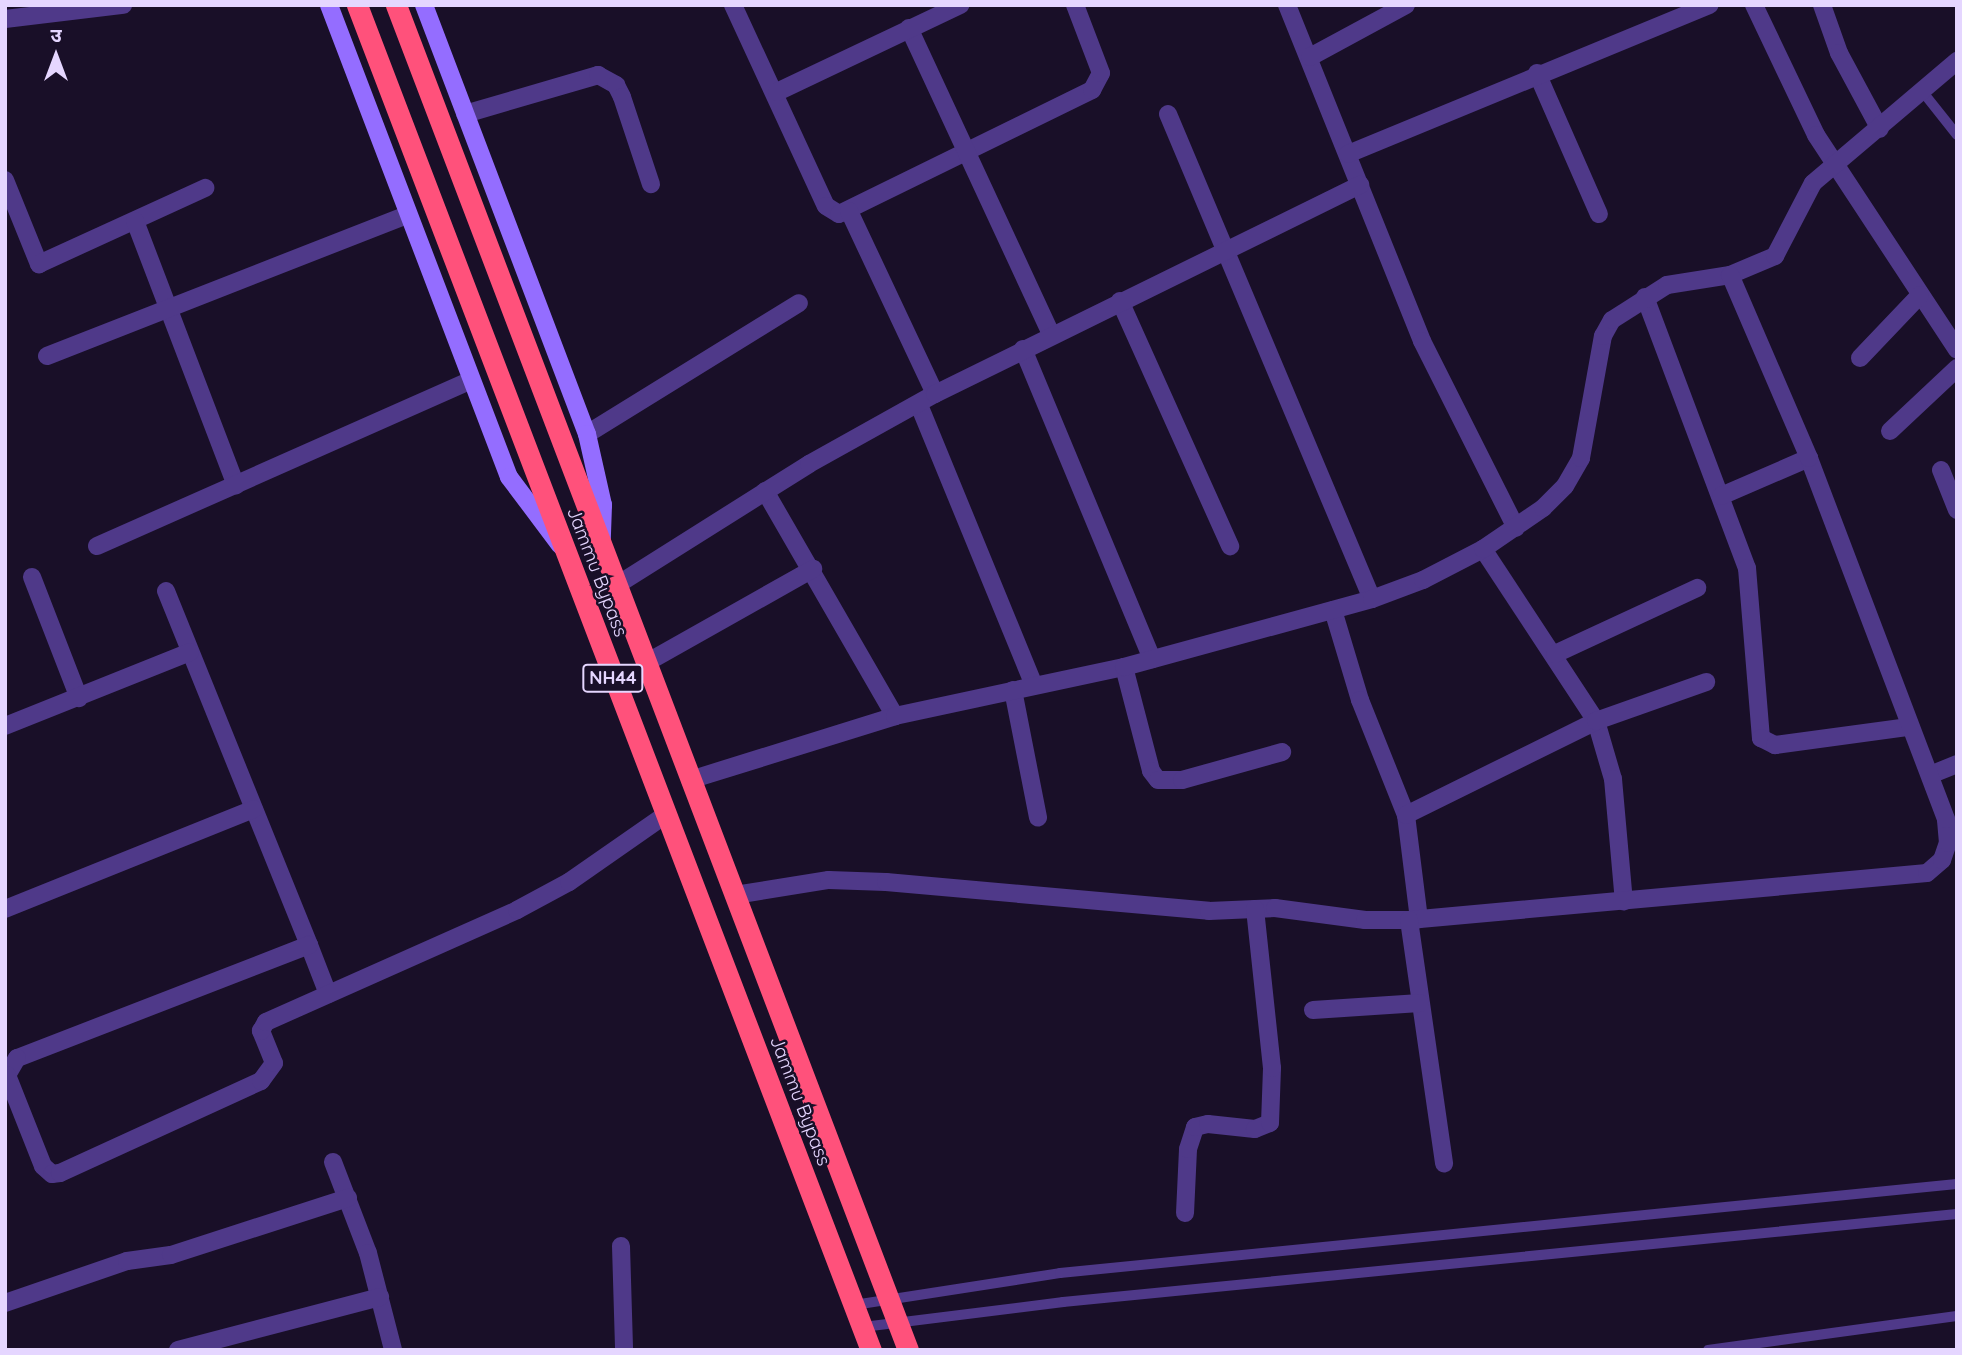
<!DOCTYPE html>
<html>
<head>
<meta charset="utf-8">
<style>
	body { margin:0 }
	#map { position:relative; width:1962px; height:1355px; overflow:hidden; background:#190f28; font-family:Quicksand,"Noto Sans Devanagari",sans-serif }
	div>[style] { position:absolute }
	[style*='--x'] { left:calc(var(--x)*1px); top:calc(var(--y)*1px); width:calc(var(--w)*1px); rotate:calc(var(--a)*1deg) }
	.lane>* { height:10px; margin:-5px; padding:0 5px; transform-origin:5px; border-radius:5px; background:#4f3989 }
	.street>* { height:18px; margin:-9px; padding:0 9px; transform-origin:9px; border-radius:9px; background:#4f3989 }
	.secondary>* { height:18px; margin:-9px; padding:0 9px; transform-origin:9px; border-radius:9px; background:#946dff }
	.highway>* { height:21px; margin:-10.5px; padding:0 10.5px; transform-origin:10.5px; border-radius:10.5px; background:#ff517b }
	span { translate:-50% -50%; white-space:nowrap; text-align:center; line-height:1.15; -webkit-text-stroke:5px #190f28; paint-order:stroke }
	.shield-label span { padding:2px 5px; background:#190f28; border:2px solid; border-radius:5px; -webkit-text-stroke-width:0 }
	.shield-label { font-size:18px; color:#e5d6ff; font-weight:700 }
	.street-label { font-size:19px; color:#e5d6ff }
	.frame { position:absolute; inset:0; border:7px solid #e5d6ff; pointer-events:none }
	.north { position:absolute; left:21px; top:21px; width:70px; height:70px; -webkit-text-stroke:5px #190f28; paint-order:stroke; rotate:0deg; font-size:19px; font-weight:700; line-height:28px; text-align:center; color:#e5d6ff }
	.north::after { content:''; display:block; margin:auto; width:24px; height:32px; background:#e5d6ff; clip-path:polygon(50% 0,100% 100%,50% 72%,0 100%) }
</style>
</head>
<body>
<div id="map">
	<div class="lane">
		<i style="--x:1922;--y:91;--w:56;--a:51.5"></i>
		<i style="--x:854;--y:1305;--w:208;--a:-8.8"></i>
		<i style="--x:1060;--y:1273;--w:901;--a:-5.67"></i>
		<i style="--x:863;--y:1327;--w:202;--a:-7.1"></i>
		<i style="--x:1063;--y:1302;--w:898;--a:-5.62"></i>
		<i style="--x:1708;--y:1350;--w:251;--a:-7.8"></i>
	</div>
	<div class="street">
		<i style="--x:733;--y:5;--w:221;--a:65.2"></i>
		<i style="--x:826;--y:206;--w:15;--a:32"></i>
		<i style="--x:839;--y:214;--w:282;--a:-26.1"></i>
		<i style="--x:1092;--y:90;--w:19;--a:-62"></i>
		<i style="--x:1101;--y:73;--w:73;--a:-110.9"></i>
		<i style="--x:1287;--y:5;--w:362;--a:68.1"></i>
		<i style="--x:1422;--y:341;--w:209;--a:63.3"></i>
		<i style="--x:1754;--y:5;--w:144;--a:64.5"></i>
		<i style="--x:1816;--y:135;--w:257;--a:56.7"></i>
		<i style="--x:1822;--y:5;--w:51;--a:70.5"></i>
		<i style="--x:1839;--y:53;--w:86;--a:61.7"></i>
		<i style="--x:5;--y:19;--w:119;--a:-6.8"></i>
		<i style="--x:909;--y:28;--w:337;--a:65.1"></i>
		<i style="--x:1310;--y:57;--w:109;--a:-28.4"></i>
		<i style="--x:1537;--y:73;--w:154;--a:66.3"></i>
		<i style="--x:777;--y:92;--w:203;--a:-25.4"></i>
		<i style="--x:465;--y:114;--w:139;--a:-16.3"></i>
		<i style="--x:598;--y:75;--w:21;--a:29"></i>
		<i style="--x:616;--y:85;--w:13;--a:63"></i>
		<i style="--x:622;--y:97;--w:92;--a:71.6"></i>
		<i style="--x:1168;--y:114;--w:526;--a:67.19"></i>
		<i style="--x:1348;--y:154;--w:391;--a:-22.4"></i>
		<i style="--x:5;--y:180;--w:91;--a:68"></i>
		<i style="--x:39;--y:264;--w:183;--a:-24.6"></i>
		<i style="--x:849;--y:211;--w:202;--a:64.8"></i>
		<i style="--x:135;--y:221;--w:283;--a:69.1"></i>
		<i style="--x:1645;--y:297;--w:290;--a:69.4"></i>
		<i style="--x:1747;--y:568;--w:171;--a:85.3"></i>
		<i style="--x:1761;--y:738;--w:16;--a:27"></i>
		<i style="--x:1775;--y:745;--w:135;--a:-7.7"></i>
		<i style="--x:1120;--y:301;--w:269;--a:65.8"></i>
		<i style="--x:1023;--y:349;--w:336;--a:67.4"></i>
		<i style="--x:47;--y:356;--w:387;--a:-21.4"></i>
		<i style="--x:1860;--y:358;--w:87;--a:-46.4"></i>
		<i style="--x:919;--y:405;--w:303;--a:67.7"></i>
		<i style="--x:1890;--y:431;--w:92;--a:-43.2"></i>
		<i style="--x:587;--y:434;--w:249;--a:-31.7"></i>
		<i style="--x:1941;--y:470;--w:43;--a:68.2"></i>
		<i style="--x:765;--y:491;--w:260;--a:60"></i>
		<i style="--x:1721;--y:496;--w:96;--a:-23.4"></i>
		<i style="--x:97;--y:546;--w:409;--a:-23.9"></i>
		<i style="--x:1483;--y:549;--w:206;--a:56.7"></i>
		<i style="--x:1596;--y:721;--w:60;--a:73.7"></i>
		<i style="--x:1613;--y:779;--w:123;--a:84.9"></i>
		<i style="--x:32;--y:577;--w:130;--a:68.8"></i>
		<i style="--x:617;--y:585;--w:227;--a:-32.2"></i>
		<i style="--x:809;--y:464;--w:144;--a:-29.1"></i>
		<i style="--x:935;--y:394;--w:474;--a:-26.2"></i>
		<i style="--x:166;--y:591;--w:382;--a:68"></i>
		<i style="--x:1333;--y:610;--w:94;--a:73.3"></i>
		<i style="--x:1360;--y:700;--w:124;--a:68.2"></i>
		<i style="--x:1406;--y:815;--w:105;--a:82.9"></i>
		<i style="--x:1555;--y:654;--w:157;--a:-24.9"></i>
		<i style="--x:646;--y:663;--w:192;--a:-29.4"></i>
		<i style="--x:1124;--y:667;--w:107;--a:75.4"></i>
		<i style="--x:1151;--y:771;--w:11;--a:52"></i>
		<i style="--x:1158;--y:780;--w:24;--a:0"></i>
		<i style="--x:1182;--y:780;--w:104;--a:-15.6"></i>
		<i style="--x:1013;--y:690;--w:130;--a:78.9"></i>
		<i style="--x:5;--y:726;--w:199;--a:-21.8"></i>
		<i style="--x:1930;--y:775;--w:29;--a:-22"></i>
		<i style="--x:690;--y:780;--w:215;--a:-17.3"></i>
		<i style="--x:895;--y:716;--w:234;--a:-12.1"></i>
		<i style="--x:1124;--y:667;--w:257;--a:-15.3"></i>
		<i style="--x:1372;--y:599;--w:54;--a:-20.4"></i>
		<i style="--x:1423;--y:580;--w:68;--a:-27.3"></i>
		<i style="--x:1483;--y:549;--w:73;--a:-34.3"></i>
		<i style="--x:1543;--y:508;--w:31;--a:-45"></i>
		<i style="--x:1565;--y:486;--w:32;--a:-60"></i>
		<i style="--x:1581;--y:458;--w:124;--a:-79.8"></i>
		<i style="--x:1603;--y:336;--w:18;--a:-61"></i>
		<i style="--x:1612;--y:320;--w:65;--a:-32.5"></i>
		<i style="--x:1667;--y:285;--w:64;--a:-9"></i>
		<i style="--x:1730;--y:275;--w:49;--a:-22.9"></i>
		<i style="--x:1775;--y:256;--w:82;--a:-62.5"></i>
		<i style="--x:1813;--y:183;--w:189;--a:-40.3"></i>
		<i style="--x:1406;--y:815;--w:212;--a:-26.3"></i>
		<i style="--x:1596;--y:721;--w:117;--a:-19.5"></i>
		<i style="--x:735;--y:895;--w:95;--a:-9.1"></i>
		<i style="--x:829;--y:880;--w:57;--a:2"></i>
		<i style="--x:886;--y:882;--w:324;--a:5.1"></i>
		<i style="--x:1209;--y:911;--w:66;--a:-2.6"></i>
		<i style="--x:1275;--y:908;--w:91;--a:7.6"></i>
		<i style="--x:1365;--y:920;--w:44;--a:0"></i>
		<i style="--x:1409;--y:920;--w:520;--a:-5.18"></i>
		<i style="--x:1927;--y:873;--w:20;--a:-41"></i>
		<i style="--x:1942;--y:860;--w:18;--a:-71"></i>
		<i style="--x:1948;--y:843;--w:24;--a:-95"></i>
		<i style="--x:1946;--y:819;--w:386;--a:-110.8"></i>
		<i style="--x:1809;--y:458;--w:199;--a:-113.3"></i>
		<i style="--x:5;--y:909;--w:268;--a:-21.9"></i>
		<i style="--x:1409;--y:920;--w:246;--a:81.8"></i>
		<i style="--x:328;--y:994;--w:53;--a:-111.2"></i>
		<i style="--x:309;--y:945;--w:313;--a:158.8"></i>
		<i style="--x:17;--y:1058;--w:20;--a:120"></i>
		<i style="--x:7;--y:1075;--w:98;--a:68.4"></i>
		<i style="--x:43;--y:1166;--w:12;--a:42"></i>
		<i style="--x:52;--y:1174;--w:8;--a:-7"></i>
		<i style="--x:60;--y:1173;--w:221;--a:-24.6"></i>
		<i style="--x:261;--y:1081;--w:22;--a:-54"></i>
		<i style="--x:274;--y:1063;--w:35;--a:-112"></i>
		<i style="--x:261;--y:1031;--w:10;--a:-61"></i>
		<i style="--x:266;--y:1022;--w:275;--a:-24"></i>
		<i style="--x:517;--y:910;--w:59;--a:-28.3"></i>
		<i style="--x:569;--y:882;--w:117;--a:-34.9"></i>
		<i style="--x:1313;--y:1010;--w:107;--a:-3.7"></i>
		<i style="--x:333;--y:1162;--w:97;--a:69"></i>
		<i style="--x:368;--y:1253;--w:100;--a:75.5"></i>
		<i style="--x:1185;--y:1213;--w:64;--a:-87.3"></i>
		<i style="--x:1188;--y:1149;--w:23;--a:-72"></i>
		<i style="--x:1195;--y:1127;--w:13;--a:-13"></i>
		<i style="--x:1208;--y:1124;--w:47;--a:6.1"></i>
		<i style="--x:1255;--y:1129;--w:16;--a:-22"></i>
		<i style="--x:1270;--y:1123;--w:55;--a:-87.9"></i>
		<i style="--x:1272;--y:1068;--w:160;--a:-96.1"></i>
		<i style="--x:621;--y:1246;--w:104;--a:88.3"></i>
		<i style="--x:5;--y:1303;--w:129;--a:-19"></i>
		<i style="--x:127;--y:1261;--w:44;--a:-7.8"></i>
		<i style="--x:171;--y:1255;--w:186;--a:-17.9"></i>
		<i style="--x:178;--y:1350;--w:209;--a:-14.7"></i>
	</div>
	<div class="secondary">
		<i style="--x:329;--y:5;--w:505;--a:69.13"></i>
		<i style="--x:509;--y:477;--w:85;--a:53.1"></i>
		<i style="--x:424;--y:5;--w:459;--a:69.2"></i>
		<i style="--x:587;--y:434;--w:73;--a:77.3"></i>
		<i style="--x:603;--y:505;--w:35;--a:92"></i>
	</div>
	<div class="highway">
		<i style="--x:357;--y:5;--w:1440;--a:69.09"></i>
		<i style="--x:396;--y:5;--w:1439;--a:69.16"></i>
	</div>
	<div class="shield-label">
		<span style="left:613px;top:678px">NH44</span>
	</div>
	<div class="street-label">
		<span style="left:597px;top:572px;rotate:69deg">Jammu Bypass</span>
		<span style="left:800px;top:1101px;rotate:69deg">Jammu Bypass</span>
	</div>
	<div class="frame"></div>
	<div class="north">उ</div>
</div>
</body>
</html>
